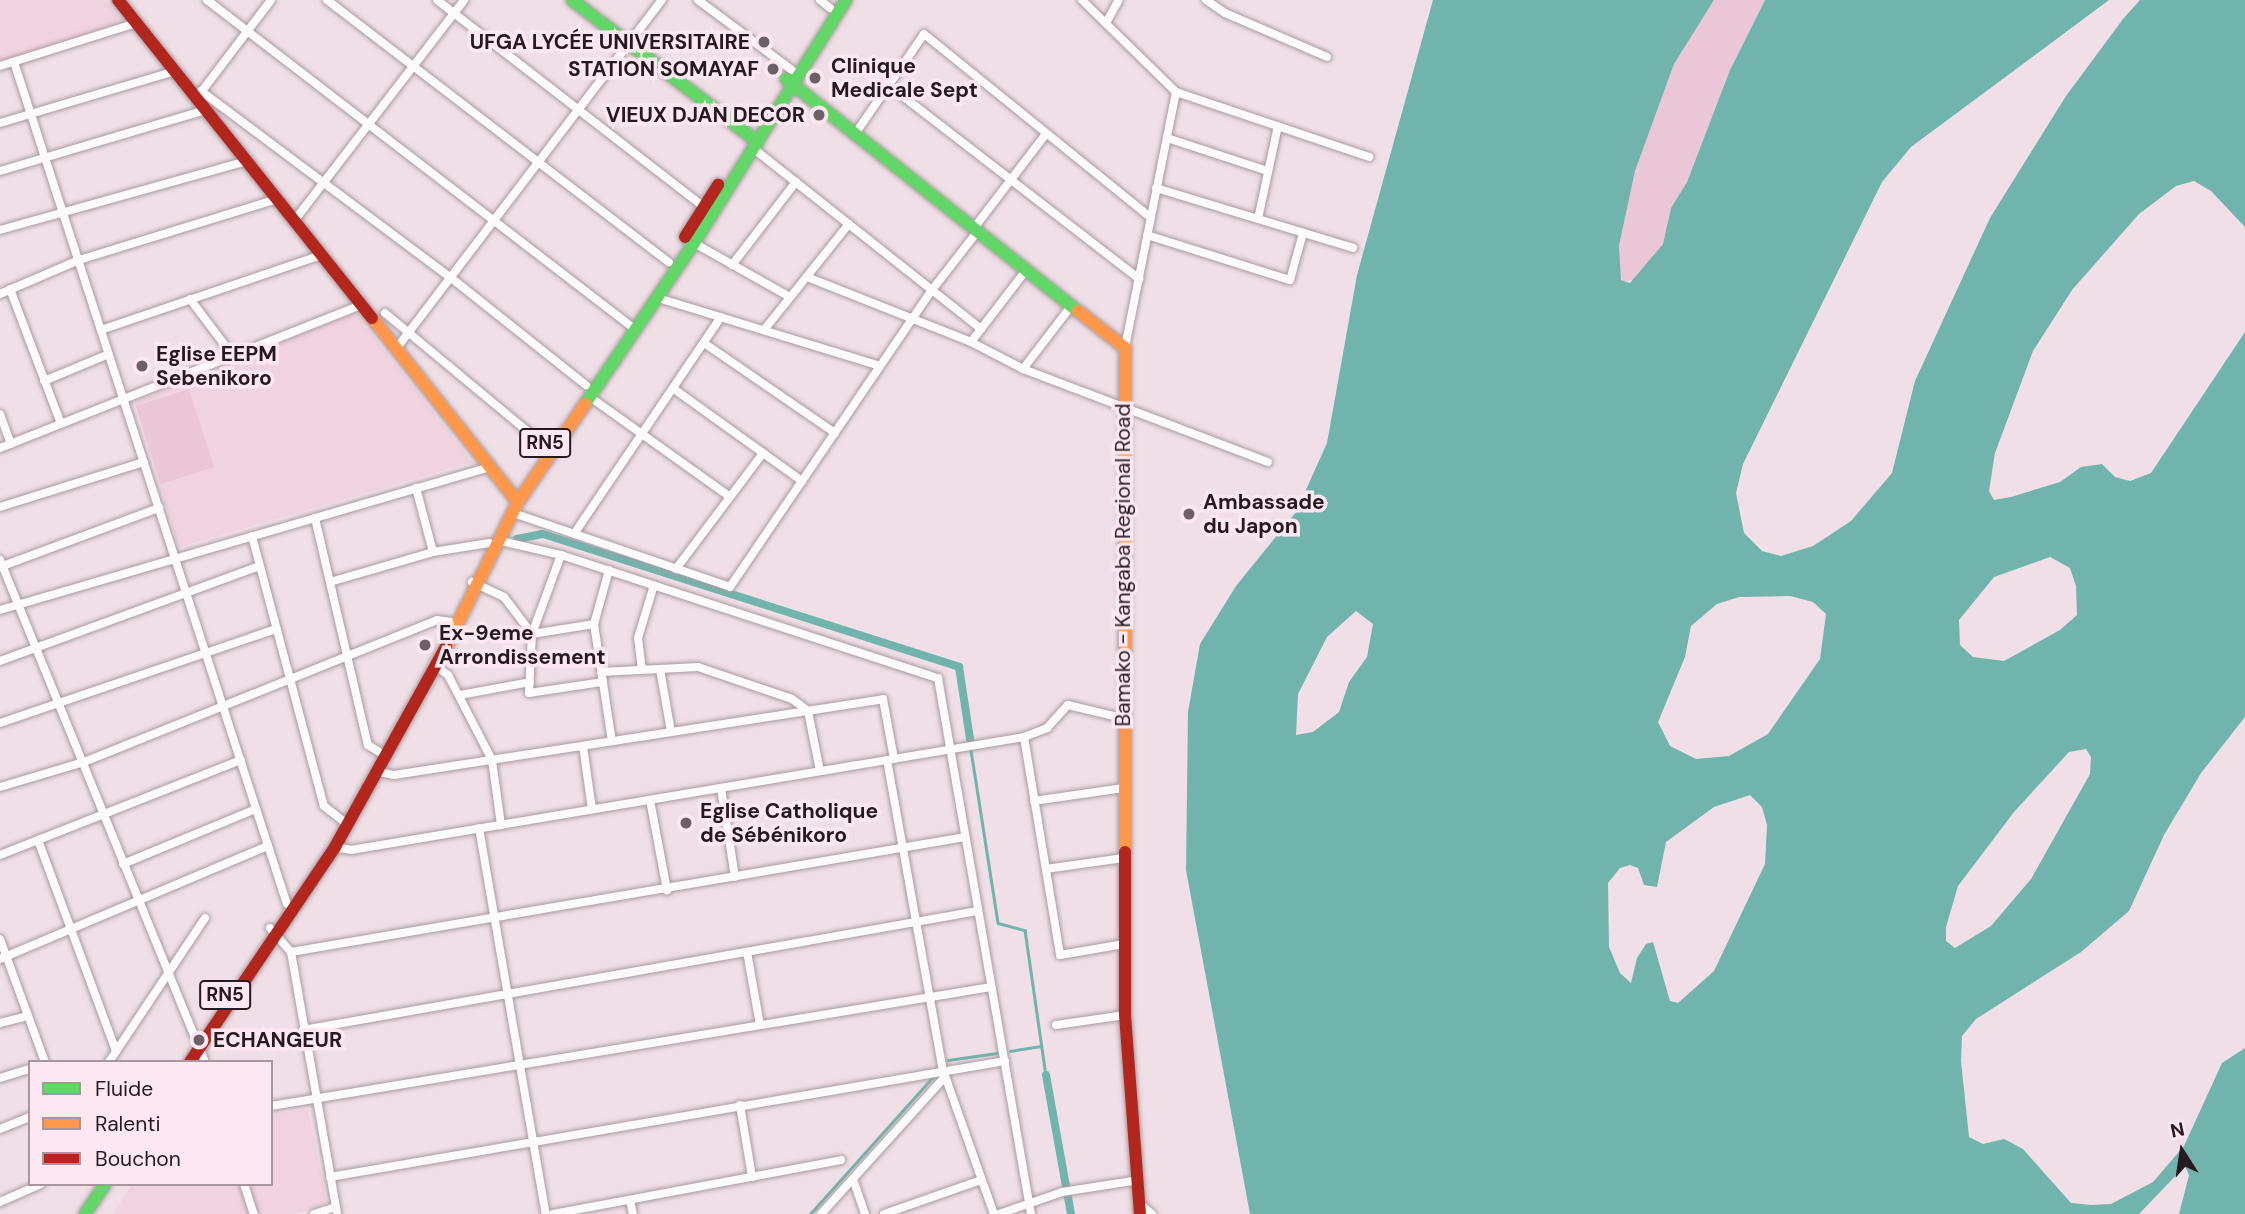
<!DOCTYPE html>
<html>
<head>
<meta charset="utf-8">
<style>
	body { margin:0 }
	#map { position:relative; width:2245px; height:1214px; overflow:hidden; background:#f0dfe6; font-family:"DM Sans",sans-serif }
	div>[style] { position:absolute }
	[style*='--x'] { left:calc(var(--x)*1px); top:calc(var(--y)*1px); width:calc(var(--w)*1px); rotate:calc(var(--a)*1deg) }
	.built>* { inset:0; background:#f1d2df }
	.green>* { inset:0; background:#eac6d6 }
	.water>* { inset:0; background:#71b4ad }
	.stream>* { height:2.5px; margin:-1.25px; padding:0 1.25px; transform-origin:1.25px; border-radius:1.25px; background:#71b4ad }
	.canal>* { height:8px; margin:-4px; padding:0 4px; transform-origin:4px; border-radius:4px; background:#71b4ad }
	.roads { filter:drop-shadow(0 0 2px #a89ba1) drop-shadow(0 0 2px #a89ba1) }
	.street>* { height:8px; margin:-4px; padding:0 4px; transform-origin:4px; border-radius:4px; background:#fdfafb }
	.fast>* { height:12px; margin:-6px; padding:0 6px; transform-origin:6px; border-radius:6px; background:#63d668 }
	.slow>* { height:12px; margin:-6px; padding:0 6px; transform-origin:6px; border-radius:6px; background:#ff974d }
	.jam>* { height:12px; margin:-6px; padding:0 6px; transform-origin:6px; border-radius:6px; background:#b3261e }
	.dots>* { width:19px; height:19px; translate:-50% -50%; box-sizing:border-box; border:4px solid #fde8f1; border-radius:50% }
	span { translate:-50% -50%; white-space:nowrap; text-align:center; line-height:1.15; -webkit-text-stroke:7px #fde8f1; paint-order:stroke }
	.shield-label span { padding:2px 5px; background:#fde8f1; border:2px solid; border-radius:5px; -webkit-text-stroke-width:0 }
	.shield-label { font-size:19px; color:#251a1f; font-weight:700 }
	.poi-label { font-size:21px; color:#251a1f; font-weight:700 }
	.right { translate:-100% -50%; text-align:right }
	.left { translate:0 -50%; text-align:left }
	.street-label { font-size:21px; color:#251a1f }
	.legend { position:absolute; left:28px; top:1060px; width:245px; height:126px; box-sizing:border-box; background:#fde8f1; border:2px solid #a7969d; margin:0; padding:9px 12px; list-style:none; font-size:21px; color:#251a1f }
	.legend li { display:flex; align-items:center; gap:14px; height:35px }
	.legend b { width:35px; border:2px solid #a7969d }
	.north { position:absolute; left:2147px; top:1116px; width:70px; height:70px; -webkit-text-stroke:5px #fde8f1; paint-order:stroke; rotate:348deg; font-size:19px; font-weight:700; line-height:28px; text-align:center; color:#251a1f }
	.north::after { content:''; display:block; margin:auto; width:24px; height:32px; background:#251a1f; clip-path:polygon(50% 0,100% 100%,50% 72%,0 100%) }
</style>
</head>
<body>
<div id="map">
	<div class="built">
		<i style="clip-path:polygon(0 0,105px 0,124px 23px,0 62px)"></i>
		<i style="clip-path:polygon(355px 313px,472px 462px,179px 547px,134px 402px)"></i>
		<i style="clip-path:polygon(308px 1109px,327px 1203px,295px 1214px,113px 1214px,132px 1184px,271px 1184px,271px 1115px)"></i>
	</div>
	<div class="green">
		<i style="clip-path:polygon(1714px 0,1765px 0,1730px 70px,1687px 182px,1671px 208px,1663px 244px,1636px 279px,1624px 282px,1619px 275px,1619px 246px,1635px 171px,1674px 64px)"></i>
		<i style="clip-path:polygon(189px 389px,214px 467px,161px 484px,136px 406px)"></i>
	</div>
	<div class="water">
		<i style="clip-path:polygon(evenodd,1433px 0,1714px 0,1674px 64px,1635px 171px,1619px 246px,1621px 280px,1630px 283px,1663px 244px,1671px 208px,1687px 182px,1730px 70px,1765px 0,2109px 0,1911px 147px,1882px 182px,1743px 464px,1736px 493px,1744px 533px,1762px 551px,1781px 556px,1813px 546px,1851px 521px,1892px 473px,1915px 381px,1990px 218px,2066px 96px,2123px 19px,2140px 0,2245px 0,2245px 227px,2211px 191px,2194px 181px,2176px 186px,2139px 214px,2072px 290px,2033px 351px,1995px 453px,1989px 491px,1994px 500px,2011px 497px,2060px 482px,2081px 467px,2102px 464px,2115px 477px,2130px 481px,2151px 473px,2245px 332px,2245px 717px,2201px 773px,2164px 835px,2129px 911px,2081px 952px,1976px 1019px,1962px 1036px,1961px 1061px,1969px 1137px,1983px 1144px,2004px 1139px,2023px 1149px,2071px 1203px,2091px 1205px,2111px 1204px,2153px 1182px,2184px 1146px,2222px 1063px,2245px 1048px,2245px 1214px,2179px 1214px,2189px 1175px,2185px 1166px,2139px 1214px,1250px 1214px,1186px 870px,1188px 712px,1200px 644px,1236px 586px,1296px 512px,1327px 443px,1357px 275px,1433px 0,2050px 557px,2070px 568px,2076px 586px,2077px 615px,2060px 630px,2004px 661px,1973px 657px,1960px 645px,1959px 620px,1994px 577px,2050px 557px,1433px 0,1790px 596px,1813px 602px,1826px 614px,1820px 659px,1768px 734px,1729px 756px,1696px 759px,1670px 746px,1658px 722px,1685px 657px,1691px 626px,1717px 604px,1739px 597px,1790px 596px,1433px 0,1356px 611px,1373px 624px,1367px 657px,1349px 682px,1339px 712px,1313px 732px,1296px 735px,1298px 694px,1327px 637px,1356px 611px,1433px 0,2086px 749px,2091px 757px,2090px 774px,2031px 879px,1991px 926px,1955px 948px,1946px 941px,1946px 927px,1958px 886px,2014px 812px,2069px 752px,2086px 749px,1433px 0,1750px 795px,1762px 807px,1767px 825px,1765px 864px,1714px 971px,1678px 1003px,1670px 1001px,1653px 942px,1646px 944px,1637px 958px,1631px 983px,1620px 973px,1609px 947px,1608px 883px,1620px 868px,1630px 865px,1638px 868px,1644px 885px,1657px 887px,1666px 842px,1714px 807px,1750px 795px)"></i>
	</div>
	<div class="stream">
		<i style="--x:971;--y:750;--w:175;--a:81.1"></i>
		<i style="--x:998;--y:923;--w:28;--a:15"></i>
		<i style="--x:1025;--y:930;--w:147;--a:81.8"></i>
		<i style="--x:1010;--y:1051;--w:31;--a:-9"></i>
		<i style="--x:948;--y:1060;--w:49;--a:-8.1"></i>
		<i style="--x:810;--y:1214;--w:186;--a:-48.1"></i>
	</div>
	<div class="canal">
		<i style="--x:517;--y:539;--w:26;--a:-11"></i>
		<i style="--x:543;--y:534;--w:437;--a:17.7"></i>
		<i style="--x:959;--y:667;--w:73;--a:81.3"></i>
		<i style="--x:1046;--y:1075;--w:141;--a:79.8"></i>
	</div>
	<div class="roads">
		<div class="street">
			<i style="--x:207;--y:0;--w:541;--a:37.57"></i>
			<i style="--x:327;--y:0;--w:431;--a:37.5"></i>
			<i style="--x:437;--y:0;--w:338;--a:37.8"></i>
			<i style="--x:698;--y:0;--w:117;--a:36.7"></i>
			<i style="--x:820;--y:0;--w:13;--a:39"></i>
			<i style="--x:1082;--y:0;--w:132;--a:44.4"></i>
			<i style="--x:1176;--y:92;--w:261;--a:101.3"></i>
			<i style="--x:1206;--y:0;--w:23;--a:34"></i>
			<i style="--x:1225;--y:13;--w:111;--a:23.3"></i>
			<i style="--x:1106;--y:23;--w:26;--a:-61"></i>
			<i style="--x:14;--y:62;--w:885;--a:72.04"></i>
			<i style="--x:0;--y:66;--w:143;--a:-17.5"></i>
			<i style="--x:887;--y:84;--w:319;--a:37.7"></i>
			<i style="--x:201;--y:91;--w:311;--a:36.8"></i>
			<i style="--x:450;--y:277;--w:174;--a:38.5"></i>
			<i style="--x:1176;--y:92;--w:204;--a:18.6"></i>
			<i style="--x:199;--y:95;--w:119;--a:-52.8"></i>
			<i style="--x:0;--y:123;--w:183;--a:-16.5"></i>
			<i style="--x:855;--y:134;--w:121;--a:-55.4"></i>
			<i style="--x:924;--y:34;--w:291;--a:39"></i>
			<i style="--x:1167;--y:138;--w:106;--a:18.1"></i>
			<i style="--x:754;--y:149;--w:290;--a:38.4"></i>
			<i style="--x:0;--y:171;--w:215;--a:-16.5"></i>
			<i style="--x:1156;--y:188;--w:206;--a:16.9"></i>
			<i style="--x:1258;--y:219;--w:95;--a:-77.9"></i>
			<i style="--x:294;--y:221;--w:279;--a:-52.4"></i>
			<i style="--x:974;--y:228;--w:117;--a:-52.6"></i>
			<i style="--x:0;--y:230;--w:256;--a:-15.6"></i>
			<i style="--x:1147;--y:235;--w:150;--a:17.5"></i>
			<i style="--x:1290;--y:280;--w:49;--a:-74.5"></i>
			<i style="--x:694;--y:243;--w:110;--a:29.4"></i>
			<i style="--x:732;--y:265;--w:105;--a:-52.4"></i>
			<i style="--x:807;--y:277;--w:176;--a:21.6"></i>
			<i style="--x:971;--y:342;--w:59;--a:27.4"></i>
			<i style="--x:1023;--y:369;--w:262;--a:20.8"></i>
			<i style="--x:10;--y:289;--w:144;--a:69.3"></i>
			<i style="--x:0;--y:294;--w:86;--a:-23.3"></i>
			<i style="--x:79;--y:260;--w:207;--a:-17.1"></i>
			<i style="--x:658;--y:298;--w:232;--a:17"></i>
			<i style="--x:190;--y:299;--w:71;--a:53"></i>
			<i style="--x:385;--y:313;--w:207;--a:39.7"></i>
			<i style="--x:101;--y:330;--w:232;--a:-18.8"></i>
			<i style="--x:764;--y:330;--w:136;--a:-51.3"></i>
			<i style="--x:971;--y:342;--w:92;--a:-52.5"></i>
			<i style="--x:704;--y:343;--w:159;--a:34.5"></i>
			<i style="--x:396;--y:349;--w:439;--a:-52.7"></i>
			<i style="--x:1023;--y:369;--w:81;--a:-52.6"></i>
			<i style="--x:44;--y:381;--w:70;--a:-22.6"></i>
			<i style="--x:674;--y:389;--w:158;--a:35.7"></i>
			<i style="--x:590;--y:397;--w:172;--a:35.5"></i>
			<i style="--x:0;--y:414;--w:32;--a:70"></i>
			<i style="--x:0;--y:448;--w:389;--a:-21.6"></i>
			<i style="--x:416;--y:488;--w:66;--a:75.1"></i>
			<i style="--x:0;--y:507;--w:151;--a:-17.4"></i>
			<i style="--x:513;--y:513;--w:229;--a:18.8"></i>
			<i style="--x:730;--y:587;--w:359;--a:-55.8"></i>
			<i style="--x:932;--y:290;--w:75;--a:-52.1"></i>
			<i style="--x:315;--y:518;--w:233;--a:76.9"></i>
			<i style="--x:368;--y:745;--w:13;--a:32"></i>
			<i style="--x:574;--y:534;--w:262;--a:-55.9"></i>
			<i style="--x:252;--y:536;--w:279;--a:75.1"></i>
			<i style="--x:324;--y:806;--w:31;--a:38"></i>
			<i style="--x:501;--y:541;--w:62;--a:13.1"></i>
			<i style="--x:561;--y:555;--w:397;--a:18.1"></i>
			<i style="--x:938;--y:678;--w:544;--a:80.16"></i>
			<i style="--x:561;--y:555;--w:84;--a:110.2"></i>
			<i style="--x:532;--y:634;--w:59;--a:92.9"></i>
			<i style="--x:529;--y:693;--w:75;--a:-8.5"></i>
			<i style="--x:0;--y:560;--w:542;--a:67.79"></i>
			<i style="--x:0;--y:567;--w:170;--a:-20.4"></i>
			<i style="--x:676;--y:569;--w:145;--a:-53.1"></i>
			<i style="--x:609;--y:570;--w:56;--a:105.5"></i>
			<i style="--x:594;--y:624;--w:118;--a:81.3"></i>
			<i style="--x:330;--y:582;--w:107;--a:-16.2"></i>
			<i style="--x:433;--y:552;--w:57;--a:-9.1"></i>
			<i style="--x:472;--y:582;--w:35;--a:25"></i>
			<i style="--x:504;--y:597;--w:46;--a:52.9"></i>
			<i style="--x:532;--y:634;--w:63;--a:-9.2"></i>
			<i style="--x:0;--y:610;--w:510;--a:-16.27"></i>
			<i style="--x:0;--y:661;--w:276;--a:-20.1"></i>
			<i style="--x:437;--y:667;--w:14;--a:36"></i>
			<i style="--x:448;--y:675;--w:96;--a:62.6"></i>
			<i style="--x:492;--y:760;--w:66;--a:82.1"></i>
			<i style="--x:660;--y:669;--w:64;--a:80.1"></i>
			<i style="--x:642;--y:670;--w:32;--a:-97"></i>
			<i style="--x:638;--y:638;--w:55;--a:-73.2"></i>
			<i style="--x:601;--y:672;--w:97;--a:-3"></i>
			<i style="--x:698;--y:667;--w:99;--a:18.8"></i>
			<i style="--x:792;--y:699;--w:20;--a:37"></i>
			<i style="--x:808;--y:711;--w:61;--a:78.7"></i>
			<i style="--x:460;--y:695;--w:71;--a:-10.5"></i>
			<i style="--x:0;--y:723;--w:292;--a:-18.8"></i>
			<i style="--x:1024;--y:737;--w:221;--a:80.6"></i>
			<i style="--x:1060;--y:955;--w:65;--a:-9.8"></i>
			<i style="--x:583;--y:746;--w:64;--a:81.9"></i>
			<i style="--x:887;--y:760;--w:315;--a:79.8"></i>
			<i style="--x:943;--y:1070;--w:153;--a:70.5"></i>
			<i style="--x:376;--y:771;--w:18;--a:13"></i>
			<i style="--x:394;--y:775;--w:495;--a:-8.8"></i>
			<i style="--x:883;--y:699;--w:61;--a:79.6"></i>
			<i style="--x:0;--y:787;--w:88;--a:-16.6"></i>
			<i style="--x:84;--y:762;--w:380;--a:-21.9"></i>
			<i style="--x:437;--y:620;--w:14;--a:8"></i>
			<i style="--x:721;--y:788;--w:90;--a:81.1"></i>
			<i style="--x:650;--y:800;--w:92;--a:79.3"></i>
			<i style="--x:1034;--y:801;--w:90;--a:-8.3"></i>
			<i style="--x:479;--y:828;--w:392;--a:80.2"></i>
			<i style="--x:38;--y:840;--w:225;--a:69.7"></i>
			<i style="--x:333;--y:847;--w:18;--a:9"></i>
			<i style="--x:351;--y:850;--w:682;--a:-9.53"></i>
			<i style="--x:1024;--y:737;--w:25;--a:-21"></i>
			<i style="--x:1047;--y:728;--w:31;--a:-48"></i>
			<i style="--x:1068;--y:705;--w:56;--a:13.5"></i>
			<i style="--x:0;--y:855;--w:259;--a:-21.5"></i>
			<i style="--x:123;--y:864;--w:144;--a:-22.5"></i>
			<i style="--x:1046;--y:869;--w:78;--a:-8.1"></i>
			<i style="--x:270;--y:928;--w:32;--a:49"></i>
			<i style="--x:291;--y:952;--w:266;--a:80"></i>
			<i style="--x:0;--y:939;--w:131;--a:69.9"></i>
			<i style="--x:291;--y:952;--w:684;--a:-9.68"></i>
			<i style="--x:747;--y:952;--w:74;--a:79.9"></i>
			<i style="--x:0;--y:959;--w:291;--a:-22.9"></i>
			<i style="--x:0;--y:1023;--w:29;--a:-14"></i>
			<i style="--x:1056;--y:1025;--w:70;--a:-8.2"></i>
			<i style="--x:303;--y:1030;--w:685;--a:-10"></i>
			<i style="--x:109;--y:1062;--w:173;--a:-56.3"></i>
			<i style="--x:0;--y:1078;--w:31;--a:-17"></i>
			<i style="--x:740;--y:1105;--w:73;--a:80.5"></i>
			<i style="--x:271;--y:1106;--w:730;--a:-9.38"></i>
			<i style="--x:0;--y:1129;--w:32;--a:-22"></i>
			<i style="--x:330;--y:1177;--w:685;--a:-9.75"></i>
			<i style="--x:853;--y:1179;--w:37;--a:71"></i>
			<i style="--x:244;--y:1184;--w:32;--a:72"></i>
			<i style="--x:630;--y:1200;--w:14;--a:78"></i>
			<i style="--x:0;--y:1202;--w:45;--a:-23.7"></i>
			<i style="--x:1141;--y:1205;--w:14;--a:39"></i>
			<i style="--x:314;--y:1214;--w:22;--a:-18"></i>
			<i style="--x:553;--y:1214;--w:293;--a:-10.6"></i>
			<i style="--x:821;--y:1214;--w:185;--a:-47.9"></i>
			<i style="--x:884;--y:1214;--w:103;--a:-19.3"></i>
			<i style="--x:999;--y:1214;--w:67;--a:-19.2"></i>
			<i style="--x:1062;--y:1192;--w:78;--a:-8.9"></i>
		</div>
		<div class="fast">
			<i style="--x:572;--y:0;--w:234;--a:37.4"></i>
			<i style="--x:786;--y:79;--w:373;--a:38.5"></i>
			<i style="--x:585;--y:404;--w:194;--a:-55.9"></i>
			<i style="--x:694;--y:243;--w:287;--a:-58"></i>
			<i style="--x:85;--y:1214;--w:36;--a:-56"></i>
		</div>
		<div class="slow">
			<i style="--x:1078;--y:311;--w:60;--a:38.2"></i>
			<i style="--x:1125;--y:348;--w:504;--a:90"></i>
			<i style="--x:372;--y:318;--w:235;--a:51.6"></i>
			<i style="--x:446;--y:647;--w:162;--a:-63.6"></i>
			<i style="--x:518;--y:502;--w:119;--a:-55.6"></i>
		</div>
		<div class="jam">
			<i style="--x:118;--y:0;--w:407;--a:51.4"></i>
			<i style="--x:685;--y:237;--w:62;--a:-57.6"></i>
			<i style="--x:1125;--y:852;--w:163;--a:90"></i>
			<i style="--x:1125;--y:1015;--w:200;--a:85.7"></i>
			<i style="--x:190;--y:1062;--w:259;--a:-56"></i>
			<i style="--x:335;--y:847;--w:229;--a:-61"></i>
		</div>
	</div>
	<div class="dots">
		<i style="left:764px;top:42px;background:#6c5f65"></i>
		<i style="left:773px;top:69px;background:#6c5f65"></i>
		<i style="left:815px;top:78px;background:#6c5f65"></i>
		<i style="left:819px;top:115px;background:#6c5f65"></i>
		<i style="left:142px;top:366px;background:#6c5f65"></i>
		<i style="left:1189px;top:514px;background:#6c5f65"></i>
		<i style="left:425px;top:645px;background:#6c5f65"></i>
		<i style="left:686px;top:823px;background:#6c5f65"></i>
		<i style="left:199px;top:1040px;background:#6c5f65"></i>
	</div>
	<div class="shield-label">
		<span style="left:545px;top:443px">RN5</span>
		<span style="left:225px;top:995px">RN5</span>
	</div>
	<div class="poi-label">
		<span class="right" style="left:750px;top:42px">UFGA LYCÉE UNIVERSITAIRE</span>
		<span class="left" style="left:831px;top:78px">Clinique<br>Medicale Sept</span>
		<span class="right" style="left:759px;top:69px">STATION SOMAYAF</span>
		<span class="right" style="left:805px;top:115px">VIEUX DJAN DECOR</span>
		<span class="left" style="left:156px;top:366px">Eglise EEPM<br>Sebenikoro</span>
		<span class="left" style="left:1203px;top:514px">Ambassade<br>du Japon</span>
		<span class="left" style="left:439px;top:645px">Ex-9eme<br>Arrondissement</span>
		<span class="left" style="left:700px;top:823px">Eglise Catholique<br>de Sébénikoro</span>
		<span class="left" style="left:213px;top:1040px">ECHANGEUR</span>
	</div>
	<div class="street-label">
		<span style="left:1123px;top:565px;rotate:-90deg">Bamako - Kangaba Regional Road</span>
	</div>
	<ul class="legend">
	<li><b style="height:9px;background:#63d668"></b>Fluide</li>
	<li><b style="height:9px;background:#ff974d"></b>Ralenti</li>
	<li><b style="height:9px;background:#b3261e"></b>Bouchon</li>
	</ul>
	<div class="north">N</div>
</div>
</body>
</html>
